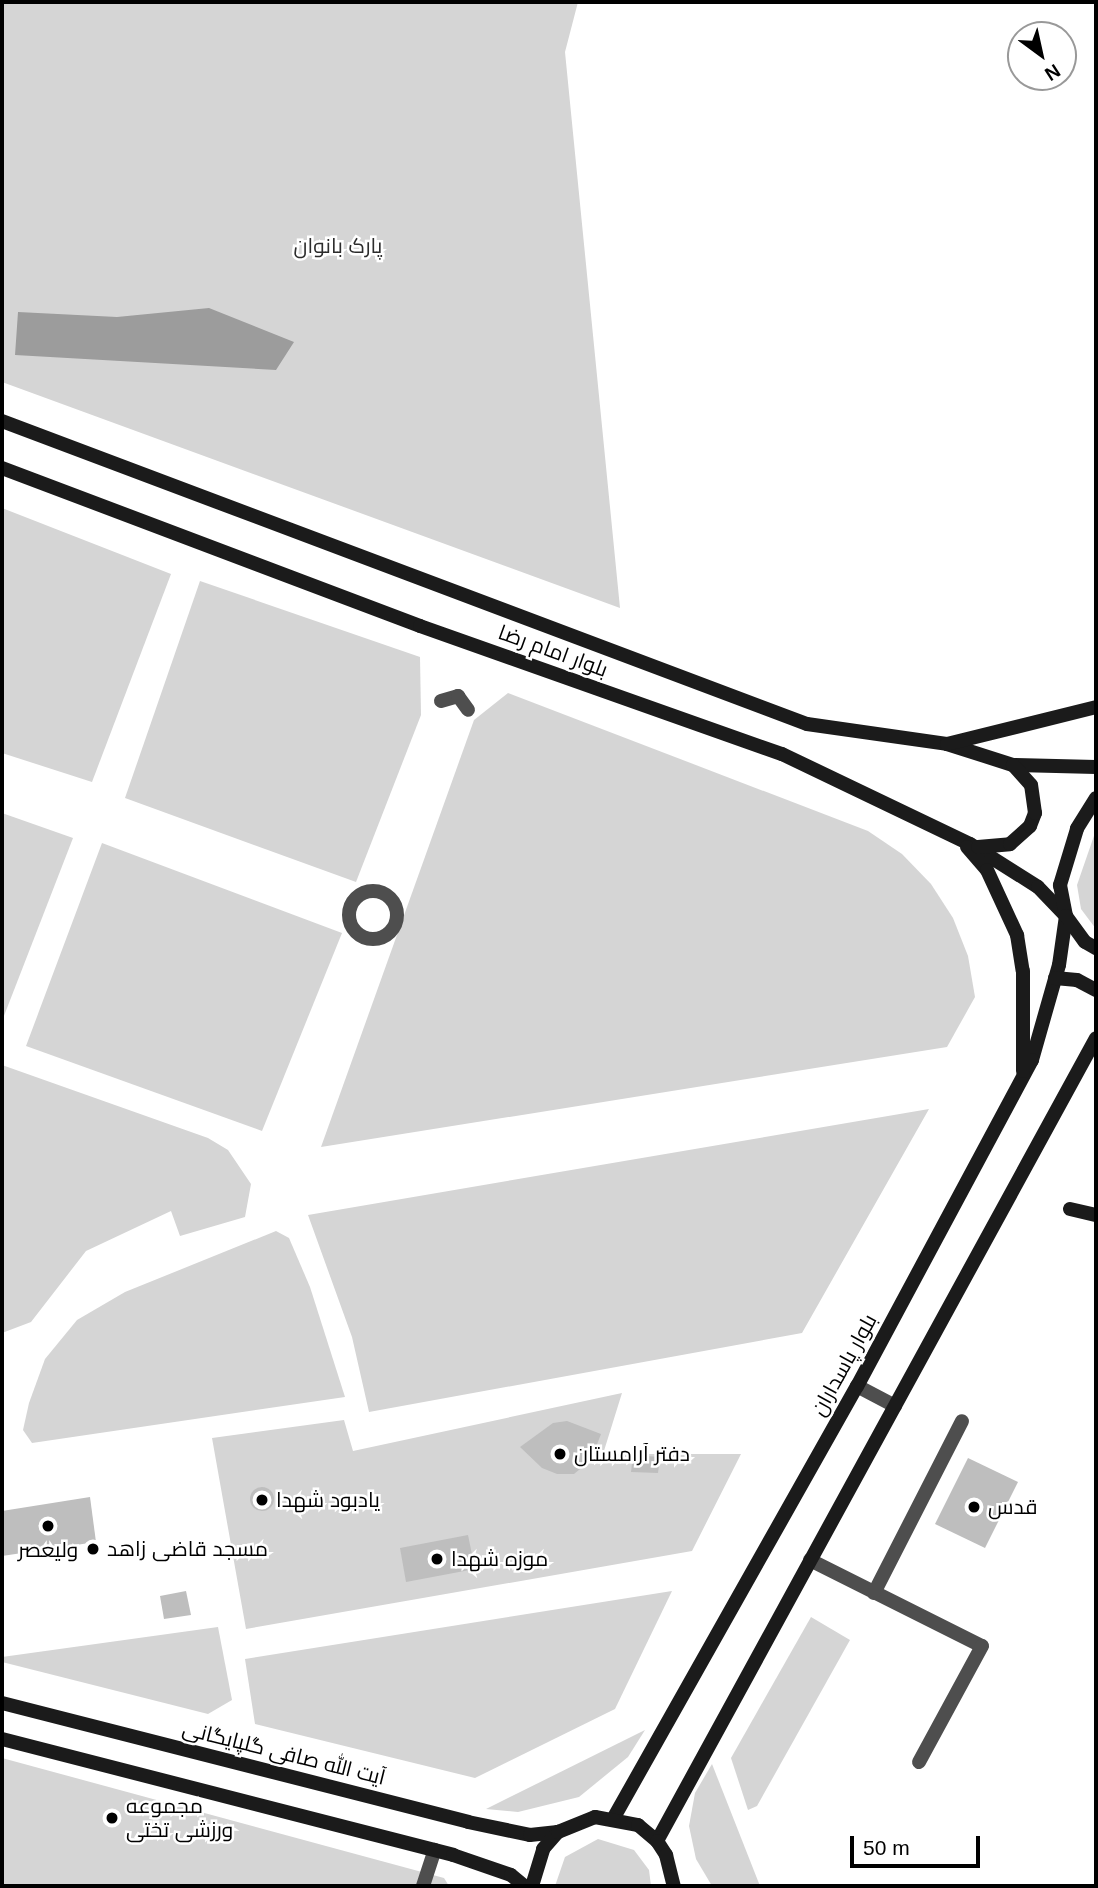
<!DOCTYPE html>
<html>
<head>
<meta charset="utf-8">
<style>
	body { margin:0 }
	#map { position:relative; width:1098px; height:1888px; overflow:hidden; background:#fff; font-family:Helvetica,Cairo,sans-serif }
	div>[style] { position:absolute }
	[style*='--x'] { left:calc(var(--x)*1px); top:calc(var(--y)*1px); width:calc(var(--w)*1px); rotate:calc(var(--a)*1deg) }
	.green>* { inset:0; background:#d5d5d5 }
	.water>* { inset:0; background:#9c9c9c }
	.building>* { inset:0; background:#bebebe }
	.round { border-radius:50% }
	.street>* { height:14px; margin:-7px; padding:0 7px; transform-origin:7px; border-radius:7px; background:#4e4e4e }
	.street>.ring { margin:-7px; padding:0; box-sizing:content-box; background:none; border:14px solid #4e4e4e; border-radius:50% }
	.secondary>* { height:14px; margin:-7px; padding:0 7px; transform-origin:7px; border-radius:7px; background:#1b1b1b }
	.dots>* { width:19px; height:19px; translate:-50% -50%; box-sizing:border-box; border:4px solid #fff; border-radius:50% }
	span { translate:-50% -50%; white-space:nowrap; text-align:center; line-height:1.15; -webkit-text-stroke:5px #fff; paint-order:stroke }
	.park-label { font-size:21px; color:#2c2c2c }
	.street-label { font-size:21px; color:#000 }
	.poi-label { font-size:21px; color:#000 }
	.left { translate:0 -50%; text-align:left }
	.frame { position:absolute; inset:0; border:4px solid #000; pointer-events:none }
	.north { position:absolute; left:1007px; top:21px; width:70px; height:70px; box-sizing:border-box; background:#fff; border:2px solid #999; border-radius:50%; rotate:147deg; font-size:19px; font-weight:700; line-height:28px; text-align:center; color:#000 }
	.north::after { content:''; display:block; margin:auto; width:24px; height:32px; background:#000; clip-path:polygon(50% 0,100% 100%,50% 72%,0 100%) }
	.scale { position:absolute; left:850px; top:1836px; width:130px; height:32px; box-sizing:border-box; border:4px solid #000; border-top:0; padding-left:9px; font-size:21px; line-height:24px; white-space:nowrap; color:#000; -webkit-text-stroke:5px #fff; paint-order:stroke }
</style>
</head>
<body>
<div id="map">
	<div class="green">
		<i style="clip-path:polygon(2px 2px,578px 2px,565px 52px,620px 608px,2px 382px)"></i>
		<i style="clip-path:polygon(2px 508px,171px 574px,92px 782px,2px 753px)"></i>
		<i style="clip-path:polygon(200px 581px,420px 657px,421px 715px,356px 882px,125px 798px)"></i>
		<i style="clip-path:polygon(508px 693px,868px 831px,902px 854px,931px 884px,953px 918px,968px 956px,975px 997px,947px 1047px,321px 1147px,474px 720px)"></i>
		<i style="clip-path:polygon(2px 813px,73px 838px,2px 1021px)"></i>
		<i style="clip-path:polygon(1096px 830px,1096px 929px,1081px 909px,1077px 885px)"></i>
		<i style="clip-path:polygon(102px 843px,342px 933px,262px 1131px,26px 1046px)"></i>
		<i style="clip-path:polygon(2px 1065px,208px 1138px,228px 1150px,251px 1184px,245px 1217px,180px 1236px,171px 1211px,86px 1251px,31px 1322px,2px 1333px)"></i>
		<i style="clip-path:polygon(929px 1109px,802px 1333px,369px 1412px,352px 1337px,308px 1215px)"></i>
		<i style="clip-path:polygon(276px 1231px,289px 1238px,310px 1287px,345px 1397px,32px 1443px,23px 1430px,29px 1403px,45px 1359px,77px 1320px,125px 1292px)"></i>
		<i style="clip-path:polygon(622px 1393px,603px 1454px,741px 1454px,692px 1551px,246px 1629px,212px 1438px,344px 1420px,353px 1451px)"></i>
		<i style="clip-path:polygon(672px 1591px,615px 1709px,475px 1778px,255px 1724px,245px 1659px)"></i>
		<i style="clip-path:polygon(811px 1617px,850px 1640px,757px 1806px,748px 1810px,731px 1758px)"></i>
		<i style="clip-path:polygon(218px 1627px,232px 1700px,208px 1714px,2px 1662px,2px 1657px)"></i>
		<i style="clip-path:polygon(645px 1730px,628px 1757px,579px 1797px,518px 1812px,486px 1809px)"></i>
		<i style="clip-path:polygon(2px 1758px,444px 1878px,449px 1886px,2px 1886px)"></i>
		<i style="clip-path:polygon(712px 1764px,760px 1886px,712px 1886px,696px 1859px,689px 1826px,695px 1793px)"></i>
		<i style="clip-path:polygon(598px 1839px,634px 1850px,649px 1870px,651px 1886px,555px 1886px,565px 1857px)"></i>
	</div>
	<div class="water">
		<i style="clip-path:polygon(209px 308px,294px 342px,276px 370px,15px 355px,18px 312px,117px 317px)"></i>
	</div>
	<div class="building">
		<i style="clip-path:polygon(567px 1421px,601px 1434px,591px 1460px,574px 1474px,557px 1474px,542px 1468px,520px 1447px,553px 1423px)"></i>
		<i style="clip-path:polygon(633px 1455px,660px 1457px,658px 1473px,631px 1472px)"></i>
		<i style="clip-path:polygon(968px 1458px,1018px 1482px,985px 1548px,935px 1524px)"></i>
		<i class="round" style="left:250px;top:1487px;width:24px;height:24px"></i>
		<i style="clip-path:polygon(90px 1497px,96px 1542px,2px 1556px,2px 1511px)"></i>
		<i style="clip-path:polygon(468px 1535px,475px 1569px,406px 1582px,400px 1548px)"></i>
		<i style="clip-path:polygon(186px 1591px,191px 1615px,164px 1619px,160px 1596px)"></i>
	</div>
	<div class="street">
		<i style="--x:441;--y:701;--w:18;--a:-16"></i>
		<i style="--x:458;--y:696;--w:17;--a:54"></i>
		<i class="ring" style="left:349px;top:891px;width:34px;height:34px"></i>
		<i style="--x:857;--y:1386;--w:43;--a:27.8"></i>
		<i style="--x:810;--y:1560;--w:192;--a:26.6"></i>
		<i style="--x:982;--y:1646;--w:132;--a:118.5"></i>
		<i style="--x:874;--y:1593;--w:193;--a:-62.9"></i>
		<i style="--x:423;--y:1886;--w:38;--a:-72"></i>
	</div>
	<div class="secondary">
		<i style="--x:2;--y:421;--w:860;--a:20.63"></i>
		<i style="--x:807;--y:724;--w:141;--a:8.1"></i>
		<i style="--x:947;--y:744;--w:69;--a:17.7"></i>
		<i style="--x:1013;--y:765;--w:83;--a:1.4"></i>
		<i style="--x:2;--y:468;--w:447;--a:20.7"></i>
		<i style="--x:420;--y:626;--w:384;--a:19.5"></i>
		<i style="--x:782;--y:754;--w:208;--a:25.6"></i>
		<i style="--x:970;--y:844;--w:80;--a:32.3"></i>
		<i style="--x:1038;--y:887;--w:40;--a:46"></i>
		<i style="--x:1066;--y:916;--w:49;--a:98.1"></i>
		<i style="--x:1059;--y:965;--w:99;--a:105.9"></i>
		<i style="--x:1032;--y:1060;--w:370;--a:118.2"></i>
		<i style="--x:857;--y:1386;--w:495;--a:119.4"></i>
		<i style="--x:947;--y:744;--w:154;--a:-13.9"></i>
		<i style="--x:1096;--y:798;--w:36;--a:122"></i>
		<i style="--x:1077;--y:829;--w:59;--a:106.9"></i>
		<i style="--x:1060;--y:885;--w:32;--a:79"></i>
		<i style="--x:1066;--y:916;--w:32;--a:54"></i>
		<i style="--x:1085;--y:942;--w:13;--a:29"></i>
		<i style="--x:967;--y:847;--w:30;--a:49"></i>
		<i style="--x:987;--y:870;--w:72;--a:65.2"></i>
		<i style="--x:1017;--y:935;--w:36;--a:81"></i>
		<i style="--x:1023;--y:971;--w:100;--a:90"></i>
		<i style="--x:978;--y:847;--w:32;--a:-5"></i>
		<i style="--x:1010;--y:844;--w:27;--a:-42"></i>
		<i style="--x:1030;--y:826;--w:14;--a:-69"></i>
		<i style="--x:1035;--y:813;--w:28;--a:-98"></i>
		<i style="--x:1031;--y:785;--w:27;--a:-132"></i>
		<i style="--x:1055;--y:978;--w:22;--a:5"></i>
		<i style="--x:1077;--y:980;--w:21;--a:28"></i>
		<i style="--x:1070;--y:1209;--w:27;--a:13"></i>
		<i style="--x:2;--y:1703;--w:481;--a:14.3"></i>
		<i style="--x:468;--y:1822;--w:63;--a:11.8"></i>
		<i style="--x:530;--y:1835;--w:28;--a:-6"></i>
		<i style="--x:2;--y:1739;--w:466;--a:14.4"></i>
		<i style="--x:453;--y:1855;--w:61;--a:19"></i>
		<i style="--x:511;--y:1875;--w:17;--a:40"></i>
		<i style="--x:657;--y:1841;--w:915;--a:-61.33"></i>
		<i style="--x:532;--y:1886;--w:39;--a:-73"></i>
		<i style="--x:543;--y:1849;--w:23;--a:-49"></i>
		<i style="--x:558;--y:1832;--w:40;--a:-22"></i>
		<i style="--x:595;--y:1817;--w:44;--a:10.5"></i>
		<i style="--x:638;--y:1825;--w:25;--a:40"></i>
		<i style="--x:657;--y:1841;--w:17;--a:57"></i>
		<i style="--x:666;--y:1855;--w:32;--a:76"></i>
	</div>
	<div class="dots">
		<i style="left:560px;top:1454px;background:#000"></i>
		<i style="left:262px;top:1500px;background:#000"></i>
		<i style="left:974px;top:1507px;background:#000"></i>
		<i style="left:48px;top:1526px;background:#000"></i>
		<i style="left:93px;top:1549px;background:#000"></i>
		<i style="left:437px;top:1559px;background:#000"></i>
		<i style="left:112px;top:1818px;background:#000"></i>
	</div>
	<div class="park-label">
		<span style="left:338px;top:246px">پارک بانوان</span>
	</div>
	<div class="street-label">
		<span style="left:553px;top:651px;rotate:20deg">بلوار امام رضا</span>
		<span style="left:844px;top:1365px;rotate:-61deg">بلوار پاسداران</span>
		<span style="left:284px;top:1753px;rotate:14deg">آیت الله صافی گلپایگانی</span>
	</div>
	<div class="poi-label">
		<span class="left" style="left:574px;top:1454px">دفتر آرامستان</span>
		<span class="left" style="left:276px;top:1500px">یادبود شهدا</span>
		<span class="left" style="left:988px;top:1507px">قدس</span>
		<span class="left" style="left:107px;top:1549px">مسجد قاضی زاهد</span>
		<span style="left:48px;top:1550px">ولیعصر</span>
		<span class="left" style="left:451px;top:1559px">موزه شهدا</span>
		<span class="left" style="left:126px;top:1818px">مجموعه<br>ورزشی تختی</span>
	</div>
	<div class="frame"></div>
	<div class="north">N</div>
	<div class="scale">50 m</div>
</div>
</body>
</html>
